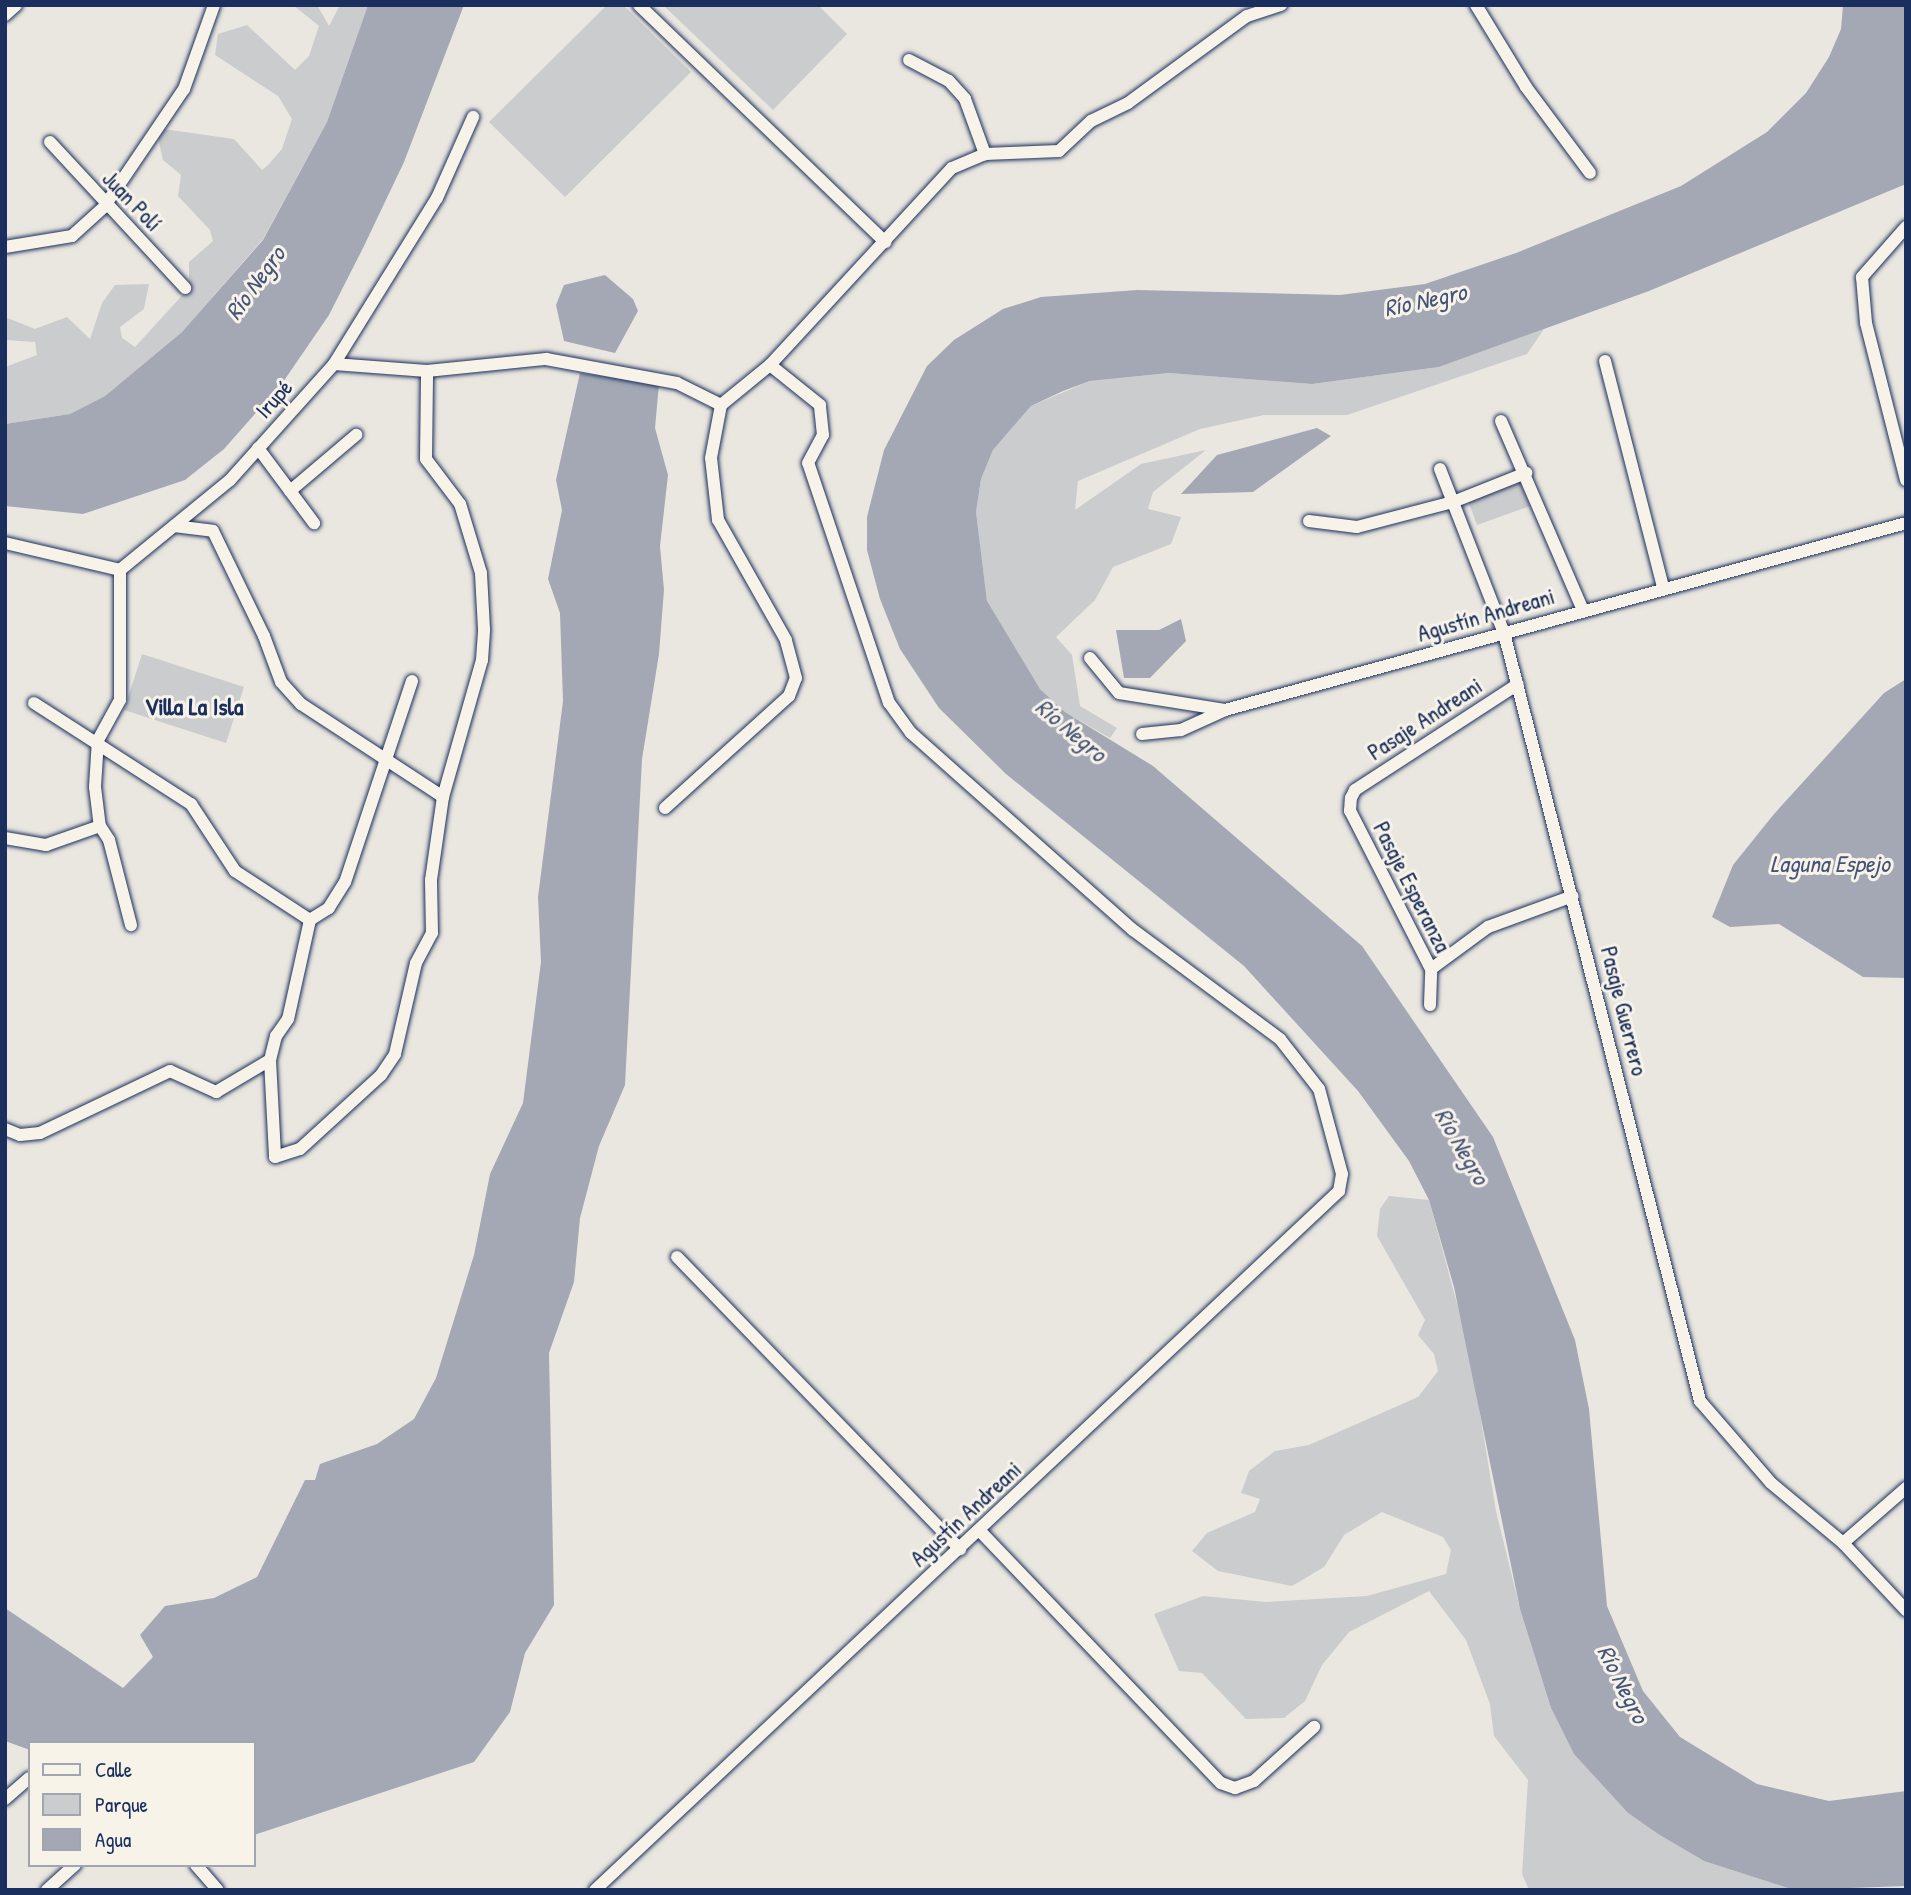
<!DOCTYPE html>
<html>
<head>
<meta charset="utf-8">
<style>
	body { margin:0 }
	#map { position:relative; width:1911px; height:1895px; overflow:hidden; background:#eae7e0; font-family:"Patrick Hand",sans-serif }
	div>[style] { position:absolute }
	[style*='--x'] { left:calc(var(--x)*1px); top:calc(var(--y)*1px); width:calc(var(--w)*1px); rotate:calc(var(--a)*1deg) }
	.green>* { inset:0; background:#cbcccd }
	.water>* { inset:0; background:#a3a8b4 }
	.roads { filter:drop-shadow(0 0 2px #1b2f5e) drop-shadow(0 0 2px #1b2f5e) }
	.minor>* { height:12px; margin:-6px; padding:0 6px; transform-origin:6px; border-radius:6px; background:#f7f3e8 }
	span { translate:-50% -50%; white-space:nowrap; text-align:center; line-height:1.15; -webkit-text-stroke:6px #f7f3e8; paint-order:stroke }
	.street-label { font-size:23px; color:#1b2f5e }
	.water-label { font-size:24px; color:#445378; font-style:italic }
	.neighbourhood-label { font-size:24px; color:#1b2f5e; font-weight:700 }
	.frame { position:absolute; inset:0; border:7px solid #1b2f5e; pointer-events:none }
	.legend { position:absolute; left:28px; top:1741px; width:228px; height:126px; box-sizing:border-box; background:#f7f3e8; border:2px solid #9fa5b1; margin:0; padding:9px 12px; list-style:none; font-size:21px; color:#1b2f5e }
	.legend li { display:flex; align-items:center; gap:14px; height:35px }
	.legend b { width:35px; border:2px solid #9fa5b1 }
</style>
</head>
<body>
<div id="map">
	<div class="green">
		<i style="clip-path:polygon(293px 5px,317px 5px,329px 26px,340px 5px,368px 5px,327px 122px,263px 239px,182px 332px,105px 396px,70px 414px,5px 424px,5px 367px,37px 355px,35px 342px,5px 340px,5px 317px,35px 329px,67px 317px,90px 339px,102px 303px,115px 285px,149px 284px,144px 309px,120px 327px,122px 338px,135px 347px,189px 288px,189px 262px,213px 241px,210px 230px,178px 196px,181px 175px,163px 160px,156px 128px,234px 139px,262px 170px,269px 164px,282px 149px,292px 119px,278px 96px,215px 55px,218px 34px,247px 25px,295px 70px,309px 56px,319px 26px)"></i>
		<i style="clip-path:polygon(607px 5px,623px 5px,691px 72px,565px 197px,489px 122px)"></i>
		<i style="clip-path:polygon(663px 5px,818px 5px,847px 34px,773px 110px)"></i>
		<i style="clip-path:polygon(1544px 329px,1527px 354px,1347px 415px,1264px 415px,1200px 429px,1078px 481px,1075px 510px,1141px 464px,1206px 450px,1153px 492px,1148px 509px,1181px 517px,1171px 544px,1113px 567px,1095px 600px,1056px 637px,1072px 655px,1080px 706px,1117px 728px,1110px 738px,1065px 712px,1040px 689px,1001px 632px,987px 601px,976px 512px,981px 479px,993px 450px,1031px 406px,1090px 381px,1169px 373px,1312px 384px,1439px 367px)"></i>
		<i style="clip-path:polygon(1520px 482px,1530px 506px,1477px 525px,1468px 501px)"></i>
		<i style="clip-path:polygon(142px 654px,244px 687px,226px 743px,124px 710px)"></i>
		<i style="clip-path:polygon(1389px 1196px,1429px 1200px,1469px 1348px,1496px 1511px,1520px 1609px,1551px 1708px,1574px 1753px,1628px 1813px,1658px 1834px,1704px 1861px,1794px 1890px,1529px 1890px,1522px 1874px,1528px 1780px,1494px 1736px,1490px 1704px,1466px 1640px,1429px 1591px,1349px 1632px,1322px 1665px,1305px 1701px,1284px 1718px,1246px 1719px,1202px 1673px,1179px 1671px,1154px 1614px,1203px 1596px,1266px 1602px,1367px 1596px,1446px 1574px,1451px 1550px,1443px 1537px,1382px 1512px,1344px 1535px,1324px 1567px,1292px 1586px,1218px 1571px,1192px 1551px,1207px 1533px,1255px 1512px,1260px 1499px,1241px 1493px,1249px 1471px,1275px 1451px,1309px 1445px,1418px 1397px,1438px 1371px,1434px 1354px,1418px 1335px,1425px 1320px,1377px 1236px,1380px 1209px)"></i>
	</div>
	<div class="water">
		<i style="clip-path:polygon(368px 5px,464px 5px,404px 162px,364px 246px,329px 315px,283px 382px,224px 449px,185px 480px,83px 514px,5px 506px,5px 424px,70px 414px,105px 396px,182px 332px,263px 240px,327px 122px)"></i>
		<i style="clip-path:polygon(1843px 5px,1906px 5px,1906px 184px,1649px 291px,1439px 367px,1312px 384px,1169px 373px,1090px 381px,1063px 391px,1031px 406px,993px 450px,981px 479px,976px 512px,987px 601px,1040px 689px,1065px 712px,1153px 766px,1362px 946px,1493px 1137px,1575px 1340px,1589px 1409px,1607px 1606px,1643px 1691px,1680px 1737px,1757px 1784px,1829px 1801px,1906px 1791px,1906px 1886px,1794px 1890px,1704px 1861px,1658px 1834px,1628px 1813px,1574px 1754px,1551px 1708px,1520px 1609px,1454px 1287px,1429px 1200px,1409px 1161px,1358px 1091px,1244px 966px,1006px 774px,939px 708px,900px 649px,880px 599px,867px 550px,867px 517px,884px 450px,927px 366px,954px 340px,1003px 309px,1041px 297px,1137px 290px,1340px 295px,1425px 284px,1516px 253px,1681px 186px,1767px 132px,1806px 93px,1829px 57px,1841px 29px)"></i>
		<i style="clip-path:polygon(605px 275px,633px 299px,638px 311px,615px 353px,564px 341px,556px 305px,564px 285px)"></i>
		<i style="clip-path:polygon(580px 373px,659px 384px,655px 428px,668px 475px,660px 546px,664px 590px,659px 654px,642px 759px,625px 1085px,599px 1146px,580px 1218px,574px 1282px,549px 1353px,554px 1605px,525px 1653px,510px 1712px,474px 1762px,254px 1835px,254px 1743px,30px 1743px,30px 1750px,5px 1741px,5px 1608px,123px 1688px,153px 1657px,140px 1635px,165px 1606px,214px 1598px,257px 1577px,305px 1480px,315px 1480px,320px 1464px,377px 1444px,414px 1419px,436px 1378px,474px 1255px,490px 1174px,523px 1103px,541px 962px,538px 897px,563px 701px,560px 613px,548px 579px,562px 510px,556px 480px)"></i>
		<i style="clip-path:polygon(1317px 428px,1331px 436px,1253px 492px,1181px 494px,1217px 455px)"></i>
		<i style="clip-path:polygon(1181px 619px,1186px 641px,1150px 678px,1124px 678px,1116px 630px,1159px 630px)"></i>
		<i style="clip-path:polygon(1906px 679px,1906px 978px,1863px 977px,1779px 924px,1730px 927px,1712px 917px,1733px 865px,1774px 814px,1884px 693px)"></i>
	</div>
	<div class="roads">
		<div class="minor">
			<i style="--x:639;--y:5;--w:342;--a:43.9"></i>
			<i style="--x:1476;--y:5;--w:96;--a:58.6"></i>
			<i style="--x:1526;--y:87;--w:107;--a:53.3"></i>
			<i style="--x:5;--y:15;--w:15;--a:-42"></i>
			<i style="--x:909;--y:60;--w:45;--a:27.7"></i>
			<i style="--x:949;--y:81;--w:24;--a:48"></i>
			<i style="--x:965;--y:99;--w:59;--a:70"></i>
			<i style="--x:50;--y:142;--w:199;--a:47.2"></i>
			<i style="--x:1906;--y:227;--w:67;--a:131.3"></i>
			<i style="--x:1862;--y:277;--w:46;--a:85"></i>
			<i style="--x:1866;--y:323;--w:162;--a:75.7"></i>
			<i style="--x:5;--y:247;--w:68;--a:-9.3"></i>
			<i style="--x:72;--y:236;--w:43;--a:-42.2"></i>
			<i style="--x:104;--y:207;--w:143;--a:-55.9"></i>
			<i style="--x:184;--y:89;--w:89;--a:-70.3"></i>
			<i style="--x:1605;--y:361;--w:233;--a:75.6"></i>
			<i style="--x:334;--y:364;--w:93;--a:4.3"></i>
			<i style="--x:427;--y:371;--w:120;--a:-5.8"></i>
			<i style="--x:546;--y:359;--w:133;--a:10.4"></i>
			<i style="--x:677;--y:383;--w:49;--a:26.6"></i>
			<i style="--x:721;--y:405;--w:63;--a:-39.2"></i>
			<i style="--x:770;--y:365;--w:268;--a:-47.3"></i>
			<i style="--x:952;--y:168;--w:36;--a:-23"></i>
			<i style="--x:985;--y:154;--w:74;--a:-2.3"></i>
			<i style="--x:1059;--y:151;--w:44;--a:-43.2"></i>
			<i style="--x:1091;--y:121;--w:41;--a:-25.9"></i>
			<i style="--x:1128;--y:103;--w:147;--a:-36.2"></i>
			<i style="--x:1247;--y:16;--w:36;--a:-18"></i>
			<i style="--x:1501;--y:421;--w:204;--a:66.6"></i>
			<i style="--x:258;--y:448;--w:94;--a:53.3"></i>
			<i style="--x:1440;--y:469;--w:176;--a:68.7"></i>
			<i style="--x:1504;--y:633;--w:793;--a:75.68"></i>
			<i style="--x:1700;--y:1401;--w:108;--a:49.1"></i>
			<i style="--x:1771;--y:1483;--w:94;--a:39.8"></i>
			<i style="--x:1843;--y:1543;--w:92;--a:46.8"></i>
			<i style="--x:290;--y:491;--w:87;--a:-40.3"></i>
			<i style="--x:1309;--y:521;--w:48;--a:7.1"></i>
			<i style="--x:1357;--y:527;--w:99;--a:-14.6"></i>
			<i style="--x:1453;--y:502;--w:79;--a:-21.7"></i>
			<i style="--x:174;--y:526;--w:39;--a:7"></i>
			<i style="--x:213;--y:531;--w:117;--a:64.1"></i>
			<i style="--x:264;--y:636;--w:49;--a:69.7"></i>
			<i style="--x:281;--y:682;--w:30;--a:48"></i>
			<i style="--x:301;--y:704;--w:170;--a:33.2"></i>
			<i style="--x:5;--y:543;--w:118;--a:13.2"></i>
			<i style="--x:120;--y:570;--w:142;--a:-39.3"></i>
			<i style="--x:230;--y:480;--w:156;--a:-48.1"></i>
			<i style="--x:334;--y:364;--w:195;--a:-58.2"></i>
			<i style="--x:437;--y:198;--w:89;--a:-66"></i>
			<i style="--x:120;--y:570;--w:130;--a:90"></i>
			<i style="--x:120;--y:700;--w:46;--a:118.8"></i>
			<i style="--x:98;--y:740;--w:47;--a:93.7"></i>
			<i style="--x:95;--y:787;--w:39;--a:83"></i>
			<i style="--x:100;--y:826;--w:17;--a:57"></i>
			<i style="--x:109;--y:840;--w:88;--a:75.5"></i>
			<i style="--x:1090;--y:658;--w:45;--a:50.4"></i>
			<i style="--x:1119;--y:693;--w:107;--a:9.1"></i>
			<i style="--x:1225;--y:710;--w:706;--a:-15.35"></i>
			<i style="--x:412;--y:681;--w:212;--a:108.4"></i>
			<i style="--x:345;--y:882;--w:31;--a:122"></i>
			<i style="--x:329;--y:908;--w:22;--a:148"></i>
			<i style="--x:310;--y:920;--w:101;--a:102.5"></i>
			<i style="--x:288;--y:1019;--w:21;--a:125"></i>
			<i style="--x:276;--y:1036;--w:25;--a:104"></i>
			<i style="--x:270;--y:1060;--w:97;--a:87"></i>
			<i style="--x:275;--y:1157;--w:26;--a:-18"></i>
			<i style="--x:300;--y:1149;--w:110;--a:-42.4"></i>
			<i style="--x:381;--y:1075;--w:25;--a:-56"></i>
			<i style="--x:395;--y:1054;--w:93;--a:-77"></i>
			<i style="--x:416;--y:963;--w:34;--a:-62"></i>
			<i style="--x:432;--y:933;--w:53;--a:-91.1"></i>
			<i style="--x:431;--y:880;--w:84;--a:-81.8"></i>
			<i style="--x:443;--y:797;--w:142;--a:-74.1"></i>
			<i style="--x:482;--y:660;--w:31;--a:-86"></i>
			<i style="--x:484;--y:629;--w:56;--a:-93.1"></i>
			<i style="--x:481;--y:573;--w:72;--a:-106.9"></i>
			<i style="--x:460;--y:504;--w:56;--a:-127.1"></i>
			<i style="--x:426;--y:459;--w:88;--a:-89.3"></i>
			<i style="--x:34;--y:703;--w:187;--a:32.8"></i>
			<i style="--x:191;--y:804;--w:80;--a:56.7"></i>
			<i style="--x:235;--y:871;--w:90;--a:33.2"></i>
			<i style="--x:1142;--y:734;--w:39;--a:-6"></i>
			<i style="--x:1181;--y:730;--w:48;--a:-24.4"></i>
			<i style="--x:665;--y:808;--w:167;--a:-42.1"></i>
			<i style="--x:789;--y:696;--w:19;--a:-69"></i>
			<i style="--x:796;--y:678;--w:39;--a:-105"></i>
			<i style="--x:786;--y:640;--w:138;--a:-119.5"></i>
			<i style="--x:718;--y:520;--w:62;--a:-96.4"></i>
			<i style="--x:711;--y:458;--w:54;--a:-79.3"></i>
			<i style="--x:5;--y:838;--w:42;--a:9.7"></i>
			<i style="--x:46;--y:845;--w:57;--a:-19.4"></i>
			<i style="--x:1431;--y:969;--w:71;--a:-36.4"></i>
			<i style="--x:1488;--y:927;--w:90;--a:-20"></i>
			<i style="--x:1430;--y:1005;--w:36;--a:-88"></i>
			<i style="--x:1431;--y:969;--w:178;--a:-117.1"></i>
			<i style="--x:1350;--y:811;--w:13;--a:-86"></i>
			<i style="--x:1351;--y:798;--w:9;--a:-63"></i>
			<i style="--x:1355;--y:790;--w:194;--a:-33"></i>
			<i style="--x:5;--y:1129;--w:16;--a:22"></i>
			<i style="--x:20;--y:1135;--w:20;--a:-6"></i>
			<i style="--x:40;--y:1133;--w:144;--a:-25.5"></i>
			<i style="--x:170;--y:1071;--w:51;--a:24.5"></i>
			<i style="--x:216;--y:1092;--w:63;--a:-30.7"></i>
			<i style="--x:677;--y:1257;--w:407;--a:45.9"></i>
			<i style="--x:979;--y:1530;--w:350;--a:46.3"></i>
			<i style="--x:1221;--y:1783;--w:15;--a:20"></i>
			<i style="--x:1235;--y:1788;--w:20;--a:-20"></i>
			<i style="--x:1254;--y:1781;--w:81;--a:-42"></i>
			<i style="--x:1843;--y:1543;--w:84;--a:-41.1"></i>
			<i style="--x:5;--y:1799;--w:32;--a:-41"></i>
			<i style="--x:196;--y:1865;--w:33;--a:49"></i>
			<i style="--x:47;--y:1890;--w:38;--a:-42"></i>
			<i style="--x:595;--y:1890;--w:1021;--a:-43.21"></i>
			<i style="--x:1339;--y:1191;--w:17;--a:-80"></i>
			<i style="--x:1342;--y:1174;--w:88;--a:-105.1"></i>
			<i style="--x:1319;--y:1089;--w:63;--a:-128"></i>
			<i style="--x:1280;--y:1039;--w:183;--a:-143.4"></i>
			<i style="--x:1133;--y:930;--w:297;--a:-138.4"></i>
			<i style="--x:911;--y:733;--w:37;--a:-126"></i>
			<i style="--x:889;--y:703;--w:253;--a:-108.6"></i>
			<i style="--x:808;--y:463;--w:32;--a:-62"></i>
			<i style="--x:823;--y:435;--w:30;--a:-96"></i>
			<i style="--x:820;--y:405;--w:64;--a:-141.3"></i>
		</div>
	</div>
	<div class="street-label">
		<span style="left:132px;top:201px;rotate:46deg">Juan Polí</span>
		<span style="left:274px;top:399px;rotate:-48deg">Irupé</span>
		<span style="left:1486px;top:615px;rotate:-16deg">Agustín Andreani</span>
		<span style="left:1425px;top:719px;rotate:-33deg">Pasaje Andreani</span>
		<span style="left:1412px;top:887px;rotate:63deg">Pasaje Esperanza</span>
		<span style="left:1624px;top:1011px;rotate:76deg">Pasaje Guerrero</span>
		<span style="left:966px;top:1514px;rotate:-43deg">Agustín Andreani</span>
	</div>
	<div class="water-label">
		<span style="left:255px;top:283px;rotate:-54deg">Río Negro</span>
		<span style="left:1425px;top:300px;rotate:-12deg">Río Negro</span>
		<span style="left:1071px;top:730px;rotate:40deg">Río Negro</span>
		<span style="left:1830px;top:864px">Laguna Espejo</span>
		<span style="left:1462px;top:1146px;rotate:60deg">Río Negro</span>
		<span style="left:1623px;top:1684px;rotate:63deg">Río Negro</span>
	</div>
	<div class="neighbourhood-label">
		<span style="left:194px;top:707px">Villa La Isla</span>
	</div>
	<div class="frame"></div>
	<ul class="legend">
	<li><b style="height:9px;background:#f7f3e8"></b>Calle</li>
	<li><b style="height:19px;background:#cbcccd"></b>Parque</li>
	<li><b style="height:19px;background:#a3a8b4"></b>Agua</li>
	</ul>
</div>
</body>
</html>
